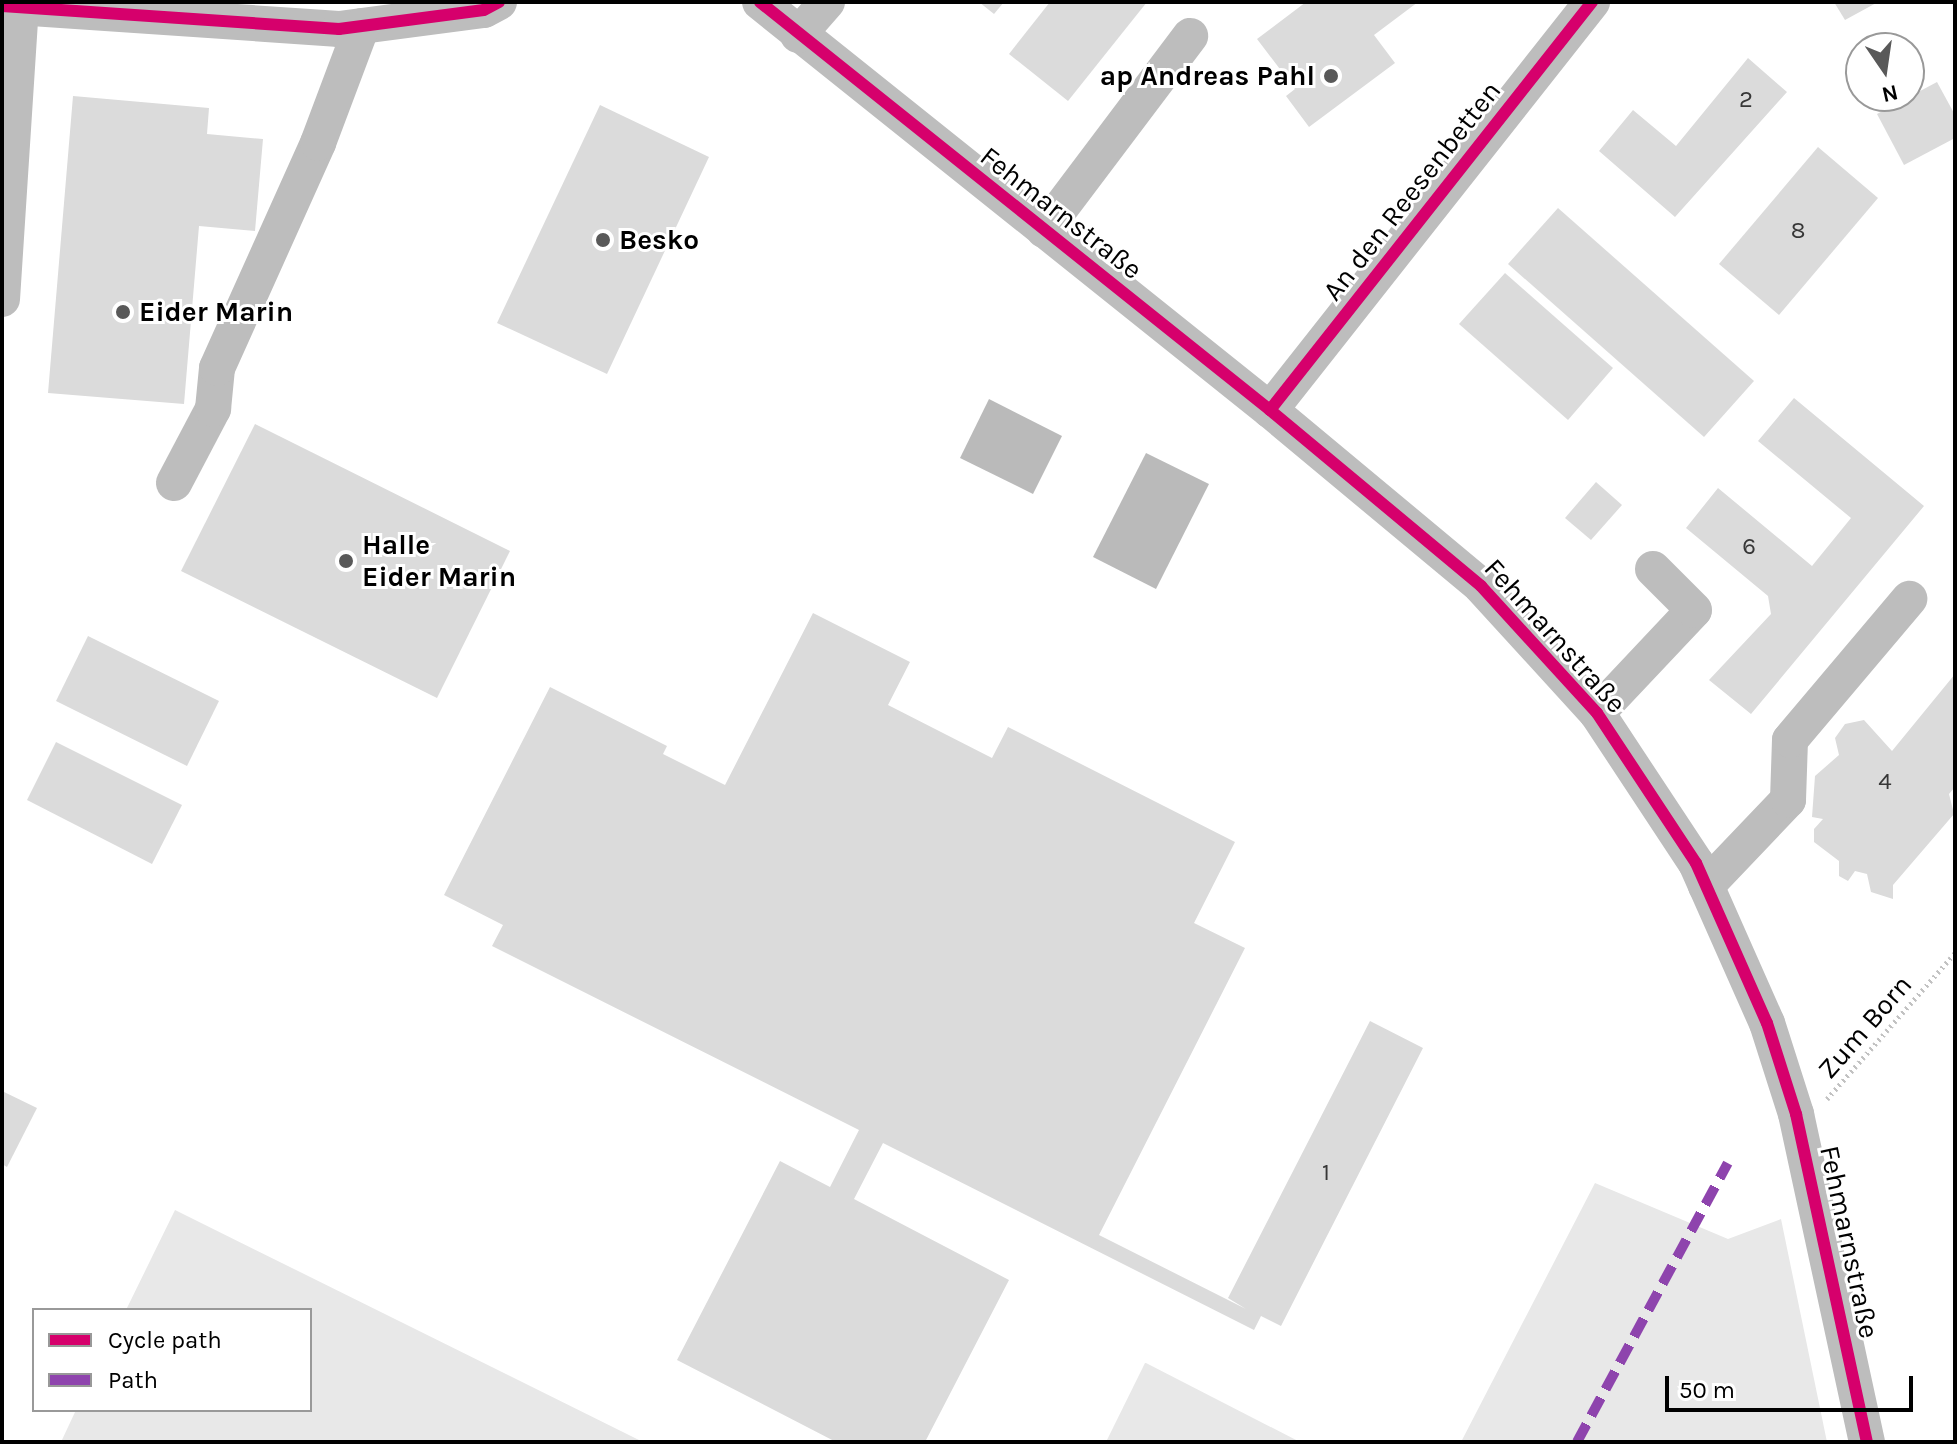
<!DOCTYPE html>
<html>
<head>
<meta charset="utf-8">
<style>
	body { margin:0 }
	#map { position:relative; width:1957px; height:1444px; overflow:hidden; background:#fff; font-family:Karla,sans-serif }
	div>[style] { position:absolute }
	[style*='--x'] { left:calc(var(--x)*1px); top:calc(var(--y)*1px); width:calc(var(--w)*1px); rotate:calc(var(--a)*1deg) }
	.green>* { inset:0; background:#e8e8e8 }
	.water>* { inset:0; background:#bababa }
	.building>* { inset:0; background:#dbdbdb }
	.path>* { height:5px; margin-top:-2.5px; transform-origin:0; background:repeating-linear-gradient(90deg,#c2c2c2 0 2px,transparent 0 6px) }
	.minor>* { height:36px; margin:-18px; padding:0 18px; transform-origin:18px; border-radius:18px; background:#bdbdbd }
	.quiet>* { height:10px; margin-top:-5px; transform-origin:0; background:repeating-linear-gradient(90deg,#8e44ad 0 20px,transparent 0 30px) }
	.cycleway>* { height:12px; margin:-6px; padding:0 6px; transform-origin:6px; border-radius:6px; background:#d6006c }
	.dots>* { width:22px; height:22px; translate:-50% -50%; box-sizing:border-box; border:4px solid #fff; border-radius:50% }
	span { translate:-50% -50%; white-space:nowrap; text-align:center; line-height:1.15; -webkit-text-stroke:6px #fff; paint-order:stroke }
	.number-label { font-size:24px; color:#373737 }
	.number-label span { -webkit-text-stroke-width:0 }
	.poi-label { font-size:28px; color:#000; font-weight:700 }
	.right { translate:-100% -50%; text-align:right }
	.left { translate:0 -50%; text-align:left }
	.street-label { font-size:28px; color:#000 }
	.frame { position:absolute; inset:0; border:4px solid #000; pointer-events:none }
	.legend { position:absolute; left:32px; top:1308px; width:280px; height:104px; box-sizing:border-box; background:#fff; border:2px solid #999; margin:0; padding:10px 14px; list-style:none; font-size:24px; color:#000 }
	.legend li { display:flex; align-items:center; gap:16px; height:40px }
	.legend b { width:40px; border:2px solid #999 }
	.north { position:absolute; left:1845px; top:32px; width:80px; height:80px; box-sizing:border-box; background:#fff; border:2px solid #999; border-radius:50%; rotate:167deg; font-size:22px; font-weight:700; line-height:32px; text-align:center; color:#000 }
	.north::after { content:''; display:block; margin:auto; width:28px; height:36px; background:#595959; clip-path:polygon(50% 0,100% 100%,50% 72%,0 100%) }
	.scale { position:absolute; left:1665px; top:1376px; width:248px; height:36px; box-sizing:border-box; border:4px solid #000; border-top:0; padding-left:10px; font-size:24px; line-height:28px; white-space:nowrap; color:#000; -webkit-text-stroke:6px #fff; paint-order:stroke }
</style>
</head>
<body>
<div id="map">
	<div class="green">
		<i style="clip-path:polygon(1595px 1183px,1728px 1239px,1781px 1219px,1827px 1442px,1461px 1442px)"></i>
		<i style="clip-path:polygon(175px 1210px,643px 1442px,61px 1442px,76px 1410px,310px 1410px,310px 1310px,126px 1310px)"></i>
		<i style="clip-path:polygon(1145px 1363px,1146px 1363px,1300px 1442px,1106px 1442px)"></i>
	</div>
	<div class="water">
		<i style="clip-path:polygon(989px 399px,1062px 436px,1033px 494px,960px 458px)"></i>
		<i style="clip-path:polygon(1146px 453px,1209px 484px,1156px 589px,1093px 557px)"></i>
	</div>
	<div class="building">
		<i style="clip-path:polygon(979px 2px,1004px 2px,994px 14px)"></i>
		<i style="clip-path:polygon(1050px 2px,1147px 2px,1068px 101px,1009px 54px)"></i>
		<i style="clip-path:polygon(1306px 2px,1418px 2px,1374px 35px,1395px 63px,1309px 127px,1286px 96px,1295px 89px,1257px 39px)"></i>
		<i style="clip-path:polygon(1834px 2px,1878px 2px,1845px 20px)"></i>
		<i style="clip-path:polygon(1748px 58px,1787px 92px,1675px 217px,1599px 151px,1633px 110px,1676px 146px)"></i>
		<i style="clip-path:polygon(1937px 82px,1955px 115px,1955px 138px,1904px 165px,1877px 114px)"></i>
		<i style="clip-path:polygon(73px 96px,209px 108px,207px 134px,263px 139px,255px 231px,199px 226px,184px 404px,48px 393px)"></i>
		<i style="clip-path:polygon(600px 105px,709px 157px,607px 374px,497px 323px)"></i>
		<i style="clip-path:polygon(1818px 147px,1878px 198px,1779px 315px,1719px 264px)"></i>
		<i style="clip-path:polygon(1558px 208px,1754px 381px,1704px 437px,1508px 264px)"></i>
		<i style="clip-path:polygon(1505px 273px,1613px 368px,1568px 420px,1459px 324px)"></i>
		<i style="clip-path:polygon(1794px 398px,1924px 506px,1751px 714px,1709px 680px,1771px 614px,1768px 596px,1686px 528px,1718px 488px,1812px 566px,1851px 518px,1758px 441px)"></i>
		<i style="clip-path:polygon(255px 424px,510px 551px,437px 698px,181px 571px)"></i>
		<i style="clip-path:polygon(1596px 482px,1622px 505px,1591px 540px,1565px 518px)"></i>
		<i style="clip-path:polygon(813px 613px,910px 662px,888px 705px,992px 758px,1008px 727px,1235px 842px,1194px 923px,1245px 948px,1099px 1235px,1246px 1309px,1228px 1298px,1370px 1021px,1423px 1048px,1281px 1326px,1261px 1316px,1254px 1330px,883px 1143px,854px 1199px,1009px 1280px,925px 1442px,836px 1442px,677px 1360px,780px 1161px,830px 1187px,859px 1130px,492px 946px,503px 925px,444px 895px,550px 687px,667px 746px,663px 754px,725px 785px)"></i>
		<i style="clip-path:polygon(88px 636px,219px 701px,187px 766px,56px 701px)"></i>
		<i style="clip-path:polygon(1955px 674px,1955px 787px,1949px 794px,1954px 814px,1893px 885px,1893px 899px,1871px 892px,1867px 874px,1855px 871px,1848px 881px,1839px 876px,1839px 861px,1814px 842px,1814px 829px,1823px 819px,1812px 817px,1815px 776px,1839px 755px,1835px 738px,1845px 724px,1864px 720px,1892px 751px)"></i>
		<i style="clip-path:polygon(56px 742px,182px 805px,152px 864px,27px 800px)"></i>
		<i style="clip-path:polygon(2px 1091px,37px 1108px,7px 1167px,2px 1164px)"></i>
	</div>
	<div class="path">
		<i style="--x:1827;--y:1099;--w:194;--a:-48.8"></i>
	</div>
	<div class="minor">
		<i style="--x:760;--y:2;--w:653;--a:38.66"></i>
		<i style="--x:1270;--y:410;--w:275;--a:39.8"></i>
		<i style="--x:1481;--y:586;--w:172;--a:47.6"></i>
		<i style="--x:1597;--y:713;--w:180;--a:56.6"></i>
		<i style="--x:1696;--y:863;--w:175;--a:66.1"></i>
		<i style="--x:1767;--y:1023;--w:96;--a:72.3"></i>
		<i style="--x:1796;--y:1114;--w:336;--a:77.8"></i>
		<i style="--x:2;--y:6;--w:338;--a:3.9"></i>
		<i style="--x:339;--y:29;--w:146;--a:-7.5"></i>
		<i style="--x:484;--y:10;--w:17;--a:-28"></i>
		<i style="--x:798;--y:35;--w:44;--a:-48.7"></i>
		<i style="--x:1044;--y:230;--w:243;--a:-53"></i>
		<i style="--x:2;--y:299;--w:291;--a:-86.3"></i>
		<i style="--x:1270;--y:410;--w:520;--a:-51.72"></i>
		<i style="--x:174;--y:483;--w:84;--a:-62.2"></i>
		<i style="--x:213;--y:409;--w:41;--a:-84.4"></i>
		<i style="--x:217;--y:368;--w:247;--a:-65.8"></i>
		<i style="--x:318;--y:143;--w:125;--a:-69.4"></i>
		<i style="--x:1597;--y:713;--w:141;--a:-46.7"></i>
		<i style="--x:1694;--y:610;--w:58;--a:-135"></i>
		<i style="--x:1706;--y:886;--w:119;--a:-46.4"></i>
		<i style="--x:1788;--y:800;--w:60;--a:-88.1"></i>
		<i style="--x:1790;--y:740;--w:185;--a:-49.8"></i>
	</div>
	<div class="quiet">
		<i style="--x:1577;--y:1442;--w:317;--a:-61.6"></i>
	</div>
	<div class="cycleway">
		<i style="--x:760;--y:2;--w:653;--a:38.66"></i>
		<i style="--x:1270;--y:410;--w:275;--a:39.8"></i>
		<i style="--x:1481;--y:586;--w:172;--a:47.6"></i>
		<i style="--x:1597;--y:713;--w:180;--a:56.6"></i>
		<i style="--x:1696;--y:863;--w:175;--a:66.1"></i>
		<i style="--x:1767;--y:1023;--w:96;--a:72.3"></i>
		<i style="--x:1796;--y:1114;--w:336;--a:77.8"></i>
		<i style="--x:2;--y:6;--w:338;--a:3.9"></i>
		<i style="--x:339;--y:29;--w:146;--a:-7.5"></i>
		<i style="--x:484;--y:10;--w:17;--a:-28"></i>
		<i style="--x:1270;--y:410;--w:520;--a:-51.72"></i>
	</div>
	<div class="dots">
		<i style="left:1331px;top:76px;background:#595959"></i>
		<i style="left:603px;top:240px;background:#595959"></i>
		<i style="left:123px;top:312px;background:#595959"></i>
		<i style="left:346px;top:561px;background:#595959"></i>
	</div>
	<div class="number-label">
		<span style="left:1746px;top:100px">2</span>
		<span style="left:1798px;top:231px">8</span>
		<span style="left:1749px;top:547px">6</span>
		<span style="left:1885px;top:782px">4</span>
		<span style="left:1326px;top:1173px">1</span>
	</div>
	<div class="poi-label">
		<span class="right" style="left:1315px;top:76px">ap Andreas Pahl</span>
		<span class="left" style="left:619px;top:240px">Besko</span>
		<span class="left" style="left:139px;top:312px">Eider Marin</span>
		<span class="left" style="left:362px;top:561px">Halle<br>Eider Marin</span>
	</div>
	<div class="street-label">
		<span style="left:1412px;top:191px;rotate:-52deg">An den Reesenbetten</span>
		<span style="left:1061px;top:213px;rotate:38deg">Fehmarnstraße</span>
		<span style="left:1555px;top:636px;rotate:48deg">Fehmarnstraße</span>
		<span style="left:1865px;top:1027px;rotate:-49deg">Zum Born</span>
		<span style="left:1849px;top:1242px;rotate:78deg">Fehmarnstraße</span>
	</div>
	<div class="frame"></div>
	<ul class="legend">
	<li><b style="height:10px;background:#d6006c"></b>Cycle path</li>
	<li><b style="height:10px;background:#8e44ad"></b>Path</li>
	</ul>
	<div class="north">N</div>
	<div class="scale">50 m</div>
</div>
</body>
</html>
